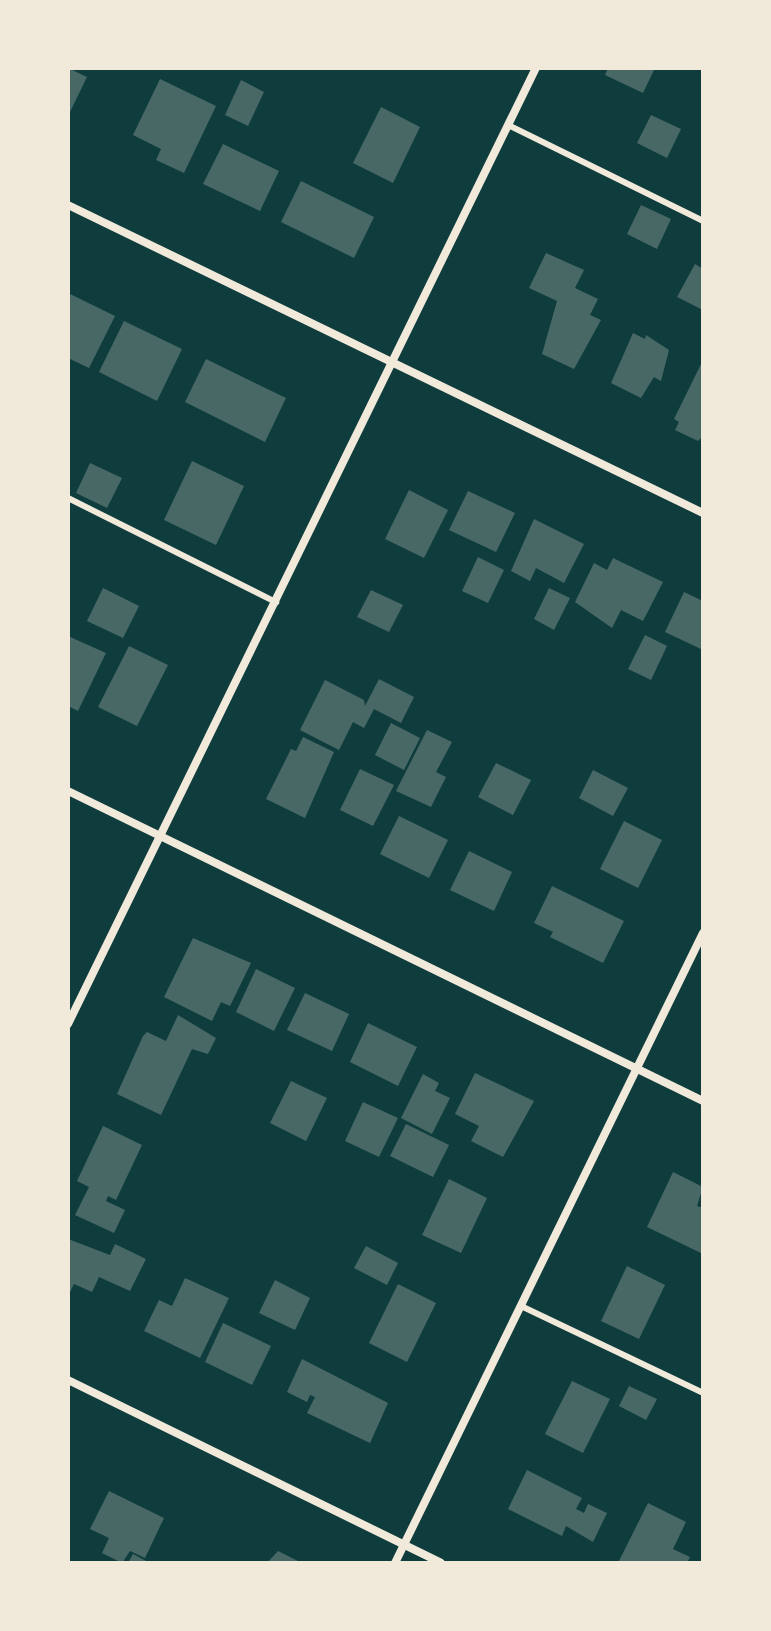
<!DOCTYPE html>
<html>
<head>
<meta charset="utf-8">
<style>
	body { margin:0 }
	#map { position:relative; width:771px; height:1631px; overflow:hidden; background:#0f3d3e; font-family:Spectral,serif }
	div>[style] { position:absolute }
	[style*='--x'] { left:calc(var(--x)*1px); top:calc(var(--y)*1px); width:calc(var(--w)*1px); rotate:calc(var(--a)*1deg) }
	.building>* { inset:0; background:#486865 }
	.service>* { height:6px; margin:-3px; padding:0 3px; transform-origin:3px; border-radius:3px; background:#f1e9da }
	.minor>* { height:8px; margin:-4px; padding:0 4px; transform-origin:4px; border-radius:4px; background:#f1e9da }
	span { translate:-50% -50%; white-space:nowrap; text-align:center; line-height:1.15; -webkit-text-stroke:6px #f1e9da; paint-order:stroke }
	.frame { position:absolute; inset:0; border:70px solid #f1e9da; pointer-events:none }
</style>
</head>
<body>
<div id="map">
	<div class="building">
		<i style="clip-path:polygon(68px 68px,87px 77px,68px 116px)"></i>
		<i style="clip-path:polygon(608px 68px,655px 68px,643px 93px,605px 75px)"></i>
		<i style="clip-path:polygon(160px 79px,216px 106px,184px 173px,156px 160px,161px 149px,133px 135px)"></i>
		<i style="clip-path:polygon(241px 80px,264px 92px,248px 126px,225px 115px)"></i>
		<i style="clip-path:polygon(381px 107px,420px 127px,393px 183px,353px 163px)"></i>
		<i style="clip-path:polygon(651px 115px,681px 129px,667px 158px,637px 143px)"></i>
		<i style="clip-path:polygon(223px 144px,279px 171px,260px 211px,203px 184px)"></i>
		<i style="clip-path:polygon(301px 181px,374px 217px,354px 258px,281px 222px)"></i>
		<i style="clip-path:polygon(641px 205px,671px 219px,657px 249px,627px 234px)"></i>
		<i style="clip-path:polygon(546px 253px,584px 270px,575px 288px,598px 299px,590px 315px,601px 320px,574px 369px,542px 354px,557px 301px,529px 288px)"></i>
		<i style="clip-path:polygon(695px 264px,703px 269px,703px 310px,677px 297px)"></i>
		<i style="clip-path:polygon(68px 293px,115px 316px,89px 368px,68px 358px)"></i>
		<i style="clip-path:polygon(124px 321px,182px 349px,157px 401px,99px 372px)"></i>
		<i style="clip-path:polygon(633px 333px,645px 339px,646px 335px,669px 350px,661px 381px,654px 377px,641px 398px,611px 383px)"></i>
		<i style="clip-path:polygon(206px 359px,286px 398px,265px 442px,185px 402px)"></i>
		<i style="clip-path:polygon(703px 360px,703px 436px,698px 441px,675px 430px,679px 422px,674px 419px)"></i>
		<i style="clip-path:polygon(192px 461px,244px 486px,216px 545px,164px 520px)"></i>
		<i style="clip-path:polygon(90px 463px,122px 478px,107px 508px,76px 493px)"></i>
		<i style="clip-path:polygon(409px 490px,448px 510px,424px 558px,385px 539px)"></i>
		<i style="clip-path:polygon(468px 491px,515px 513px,496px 552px,449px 530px)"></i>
		<i style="clip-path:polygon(534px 519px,584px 544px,564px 583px,536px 568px,530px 581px,511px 571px)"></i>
		<i style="clip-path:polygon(478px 557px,504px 570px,488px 603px,462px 591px)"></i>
		<i style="clip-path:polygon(613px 558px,663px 582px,643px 621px,621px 610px,612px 628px,575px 602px,594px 563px,607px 570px)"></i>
		<i style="clip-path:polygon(103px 588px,139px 606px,123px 638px,87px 621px)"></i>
		<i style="clip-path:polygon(549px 588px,570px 598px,554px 630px,534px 619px)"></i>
		<i style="clip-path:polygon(371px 590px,403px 605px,389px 632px,357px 617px)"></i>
		<i style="clip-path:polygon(684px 592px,703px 601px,703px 650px,665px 632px)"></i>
		<i style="clip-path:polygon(645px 635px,667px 646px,651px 680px,628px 669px)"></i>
		<i style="clip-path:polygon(68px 636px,106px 653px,78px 711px,68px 706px)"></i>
		<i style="clip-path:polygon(129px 646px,168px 665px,137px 726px,98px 707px)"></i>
		<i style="clip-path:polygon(379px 679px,414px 697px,401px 723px,374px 709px,364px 728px,353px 722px,339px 750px,300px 730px,325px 680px,364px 700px,365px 706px)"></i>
		<i style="clip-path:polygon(391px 723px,420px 738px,404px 770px,375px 755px)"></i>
		<i style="clip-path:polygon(427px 730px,452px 742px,436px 772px,446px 777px,431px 807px,396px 791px)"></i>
		<i style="clip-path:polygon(303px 737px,334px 752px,305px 818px,266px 799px,291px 749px,296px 751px)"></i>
		<i style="clip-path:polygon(496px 763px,531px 780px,513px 815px,478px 797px)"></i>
		<i style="clip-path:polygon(360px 769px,394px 785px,373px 826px,340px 810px)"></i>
		<i style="clip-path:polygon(593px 770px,628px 788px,613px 816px,579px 798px)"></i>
		<i style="clip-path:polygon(399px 816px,448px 840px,429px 878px,380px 854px)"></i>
		<i style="clip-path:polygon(624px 821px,662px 840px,638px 888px,600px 869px)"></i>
		<i style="clip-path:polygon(469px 851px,512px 872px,494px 911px,450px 890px)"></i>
		<i style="clip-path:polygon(552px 886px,624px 921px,603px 963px,550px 937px,553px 932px,534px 923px)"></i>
		<i style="clip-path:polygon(193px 938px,251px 963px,230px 1006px,221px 1002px,212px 1021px,164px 997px)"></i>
		<i style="clip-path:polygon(256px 969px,295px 988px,274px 1031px,236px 1012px)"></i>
		<i style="clip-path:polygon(305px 993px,349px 1014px,332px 1051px,287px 1030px)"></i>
		<i style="clip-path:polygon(178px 1015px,216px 1038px,208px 1054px,192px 1049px,161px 1115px,117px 1094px,143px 1036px,147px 1032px,166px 1041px)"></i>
		<i style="clip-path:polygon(368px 1023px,417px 1047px,398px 1086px,350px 1062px)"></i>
		<i style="clip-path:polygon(475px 1073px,534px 1101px,503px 1157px,471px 1141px,479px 1126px,455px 1114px)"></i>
		<i style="clip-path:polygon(423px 1074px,439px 1083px,435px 1091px,450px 1098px,432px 1134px,401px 1118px)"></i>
		<i style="clip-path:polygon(291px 1081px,327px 1098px,306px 1141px,270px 1123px)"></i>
		<i style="clip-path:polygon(363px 1102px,398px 1118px,379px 1157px,345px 1141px)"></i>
		<i style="clip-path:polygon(406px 1124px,449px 1145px,433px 1177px,390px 1156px)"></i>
		<i style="clip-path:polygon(103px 1126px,142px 1145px,116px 1200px,108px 1196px,106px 1201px,125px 1210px,114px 1233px,75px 1215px,89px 1187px,77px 1181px)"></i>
		<i style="clip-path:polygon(673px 1172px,703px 1187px,697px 1206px,703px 1208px,703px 1254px,647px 1227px)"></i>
		<i style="clip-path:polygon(449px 1179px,487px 1198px,461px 1253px,422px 1235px)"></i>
		<i style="clip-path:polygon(68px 1239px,110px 1255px,115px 1244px,146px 1259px,130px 1291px,99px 1277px,92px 1292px,74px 1284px,68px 1296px)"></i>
		<i style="clip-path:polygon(366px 1246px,398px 1263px,387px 1285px,354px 1268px)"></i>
		<i style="clip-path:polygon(627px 1266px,665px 1285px,639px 1339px,601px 1321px)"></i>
		<i style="clip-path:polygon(185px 1278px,229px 1298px,200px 1358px,144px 1331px,159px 1300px,172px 1306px)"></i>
		<i style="clip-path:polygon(275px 1280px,310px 1298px,295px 1330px,259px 1313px)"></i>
		<i style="clip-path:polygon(398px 1284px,436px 1303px,407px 1362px,369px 1343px)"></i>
		<i style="clip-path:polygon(223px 1323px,271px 1346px,252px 1385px,205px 1362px)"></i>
		<i style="clip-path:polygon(302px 1359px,388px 1403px,370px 1443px,307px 1413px,315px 1397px,310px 1395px,307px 1402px,287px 1392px)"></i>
		<i style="clip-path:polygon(572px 1381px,610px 1399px,583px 1453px,545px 1434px)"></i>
		<i style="clip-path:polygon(629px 1386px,657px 1399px,646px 1420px,619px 1406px)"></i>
		<i style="clip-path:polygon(527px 1470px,582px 1498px,576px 1509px,584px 1513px,588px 1504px,607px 1513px,593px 1542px,566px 1526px,562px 1536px,508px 1509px)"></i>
		<i style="clip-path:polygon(109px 1491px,164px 1518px,145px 1558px,130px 1551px,122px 1563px,102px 1553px,109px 1538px,90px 1529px)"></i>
		<i style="clip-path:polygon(648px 1503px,686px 1522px,673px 1549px,690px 1557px,687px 1563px,618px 1563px)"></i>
		<i style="clip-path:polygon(278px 1551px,302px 1563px,267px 1563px)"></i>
		<i style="clip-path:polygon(133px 1554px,150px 1563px,128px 1563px)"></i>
	</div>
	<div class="service">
		<i style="--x:508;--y:125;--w:217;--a:26.2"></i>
		<i style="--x:68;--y:498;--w:233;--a:26.6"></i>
		<i style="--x:521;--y:1306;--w:202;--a:25.5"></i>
	</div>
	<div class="minor">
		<i style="--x:68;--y:205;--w:706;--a:25.88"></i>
		<i style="--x:68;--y:791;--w:707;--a:26.02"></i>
		<i style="--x:68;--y:1024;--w:1064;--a:-63.92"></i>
		<i style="--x:68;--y:1380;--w:415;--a:26.1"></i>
		<i style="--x:395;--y:1563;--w:701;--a:-63.95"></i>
	</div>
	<div class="frame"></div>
</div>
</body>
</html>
